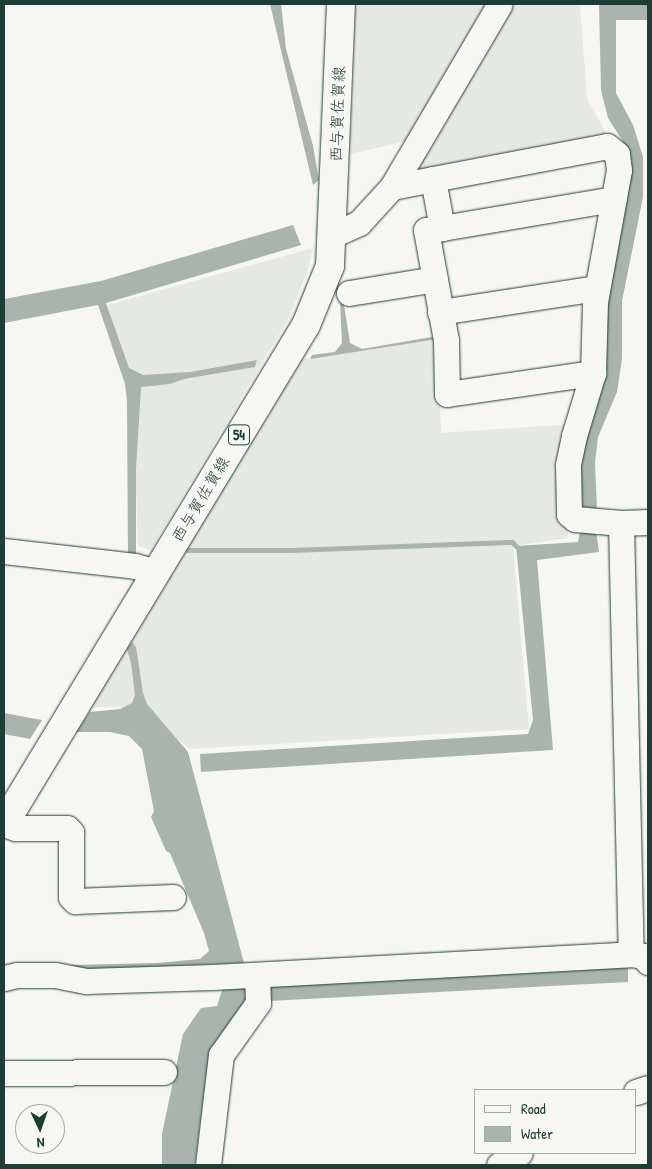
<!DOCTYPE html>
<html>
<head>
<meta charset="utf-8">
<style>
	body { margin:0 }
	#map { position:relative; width:652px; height:1169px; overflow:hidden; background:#f6f6f2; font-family:"Patrick Hand","Klee One",sans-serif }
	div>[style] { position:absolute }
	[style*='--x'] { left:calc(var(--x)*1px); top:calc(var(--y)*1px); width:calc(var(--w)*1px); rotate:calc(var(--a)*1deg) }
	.built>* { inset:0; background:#e6e8e4 }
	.water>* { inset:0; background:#aab3ae }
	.stream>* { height:5px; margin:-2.5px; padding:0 2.5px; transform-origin:2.5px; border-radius:2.5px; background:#aab3ae }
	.roads { filter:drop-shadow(0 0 1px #1f3d34) drop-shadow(0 0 1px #1f3d34) }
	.minor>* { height:25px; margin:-12.5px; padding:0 12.5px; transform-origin:12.5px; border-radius:12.5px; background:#f6f6f2 }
	.major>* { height:28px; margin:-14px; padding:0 14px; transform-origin:14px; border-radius:14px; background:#f6f6f2 }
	span { translate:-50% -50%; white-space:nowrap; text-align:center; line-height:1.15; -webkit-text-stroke:4.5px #f6f6f2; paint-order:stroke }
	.shield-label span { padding:1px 4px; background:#f6f6f2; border:1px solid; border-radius:4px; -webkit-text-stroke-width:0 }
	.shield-label { font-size:15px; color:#1f3d34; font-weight:700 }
	.street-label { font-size:16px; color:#1f3d34 }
	.frame { position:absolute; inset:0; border:5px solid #1f3d34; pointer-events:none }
	.legend { position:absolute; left:474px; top:1089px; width:162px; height:65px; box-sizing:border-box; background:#f6f6f2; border:1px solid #a0aca6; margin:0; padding:6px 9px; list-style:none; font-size:15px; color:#1f3d34 }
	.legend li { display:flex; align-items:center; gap:10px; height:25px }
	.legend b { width:25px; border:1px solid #a0aca6 }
	.north { position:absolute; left:15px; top:1104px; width:50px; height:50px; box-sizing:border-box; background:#f6f6f2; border:1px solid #a0aca6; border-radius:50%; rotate:177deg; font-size:14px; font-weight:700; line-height:20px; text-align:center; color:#1f3d34 }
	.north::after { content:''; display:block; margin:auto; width:18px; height:22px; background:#1f3d34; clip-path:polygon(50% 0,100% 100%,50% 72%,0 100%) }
</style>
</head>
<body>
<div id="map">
	<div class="built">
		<i style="clip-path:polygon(356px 4px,491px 4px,407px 141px,350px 154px)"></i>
		<i style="clip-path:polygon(513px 4px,580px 4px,587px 99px,609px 138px,409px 175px)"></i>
		<i style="clip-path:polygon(313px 248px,307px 272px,289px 318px,151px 550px,138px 546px,133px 395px,108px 305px)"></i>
		<i style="clip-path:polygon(438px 339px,441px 433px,572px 424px,562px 460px,568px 538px,513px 546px,529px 729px,190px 749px,136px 706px,85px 708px,297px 360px)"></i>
	</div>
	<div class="water">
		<i style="clip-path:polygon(270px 4px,281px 4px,286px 49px,313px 146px,319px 180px,313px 185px)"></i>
		<i style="clip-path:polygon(599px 4px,648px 4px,648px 20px,616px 20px,616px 93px,633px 125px,643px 157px,643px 197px,622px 301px,622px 359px,617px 392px,598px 437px,595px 463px,597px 511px,578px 511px,575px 471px,629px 172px,625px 145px,608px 118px,601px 90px)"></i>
		<i style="clip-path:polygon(293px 225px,301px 245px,106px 303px,129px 368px,143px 375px,190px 372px,257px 360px,255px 367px,184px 379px,170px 384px,141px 387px,136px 469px,136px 558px,128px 556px,127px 402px,125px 384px,98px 305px,4px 323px,4px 299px,101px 281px)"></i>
		<i style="clip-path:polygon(343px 299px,350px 343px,362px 349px,437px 336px,438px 339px,310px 359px,312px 355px,335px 352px,342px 343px,340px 301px)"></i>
		<i style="clip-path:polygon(596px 531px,599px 552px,537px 560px,553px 750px,201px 772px,200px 754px,528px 734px,533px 720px,516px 546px,578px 542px,580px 532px)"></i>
		<i style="clip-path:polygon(132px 642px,136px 647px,143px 693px,147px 704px,188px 752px,244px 963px,72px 970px,70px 965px,157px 963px,200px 959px,209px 951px,204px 933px,170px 853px,166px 851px,151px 817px,154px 811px,142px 749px,129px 736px,110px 732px,76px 732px,90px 712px,120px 709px,132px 703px,135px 695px,131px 663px,127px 649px)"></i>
		<i style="clip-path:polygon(4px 713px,42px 720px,30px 739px,4px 734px)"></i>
		<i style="clip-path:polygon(628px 962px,628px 982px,269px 1001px,268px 984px)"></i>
		<i style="clip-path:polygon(247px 985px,248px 1002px,218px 1046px,206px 1077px,195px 1165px,162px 1165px,162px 1134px,183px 1034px,201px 1008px,217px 1006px,223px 987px)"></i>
	</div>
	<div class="stream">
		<i style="--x:187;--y:550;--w:104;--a:0"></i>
		<i style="--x:291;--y:550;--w:221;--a:-2.1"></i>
		<i style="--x:512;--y:542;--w:6;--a:45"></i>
	</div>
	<div class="roads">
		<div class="minor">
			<i style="--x:433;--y:179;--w:177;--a:-10.7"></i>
			<i style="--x:607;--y:146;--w:13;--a:39"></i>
			<i style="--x:617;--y:154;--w:16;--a:83"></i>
			<i style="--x:619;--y:170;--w:134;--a:100.3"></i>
			<i style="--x:595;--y:302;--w:71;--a:91.6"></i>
			<i style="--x:593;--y:373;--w:66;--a:106.8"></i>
			<i style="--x:574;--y:436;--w:30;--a:102"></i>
			<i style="--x:568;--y:465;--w:49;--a:88.8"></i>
			<i style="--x:569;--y:514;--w:8;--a:40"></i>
			<i style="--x:575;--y:519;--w:46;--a:5"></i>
			<i style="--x:621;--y:523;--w:431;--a:88.7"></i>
			<i style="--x:392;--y:187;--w:42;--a:-11"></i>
			<i style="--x:433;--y:179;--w:50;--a:79.6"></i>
			<i style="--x:442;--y:228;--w:16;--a:173"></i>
			<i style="--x:426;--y:230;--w:112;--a:79.7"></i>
			<i style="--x:446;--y:340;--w:54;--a:88.9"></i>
			<i style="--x:447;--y:394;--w:148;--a:-8.2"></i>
			<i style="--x:442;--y:228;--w:174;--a:-9.6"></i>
			<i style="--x:331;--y:236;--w:31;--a:-25"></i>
			<i style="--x:359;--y:223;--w:49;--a:-47.5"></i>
			<i style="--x:392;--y:187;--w:212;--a:-59.5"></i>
			<i style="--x:349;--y:293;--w:87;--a:-9.2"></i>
			<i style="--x:440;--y:312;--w:158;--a:-8.7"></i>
			<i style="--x:621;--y:523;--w:27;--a:-2"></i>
			<i style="--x:4;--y:551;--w:132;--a:6.5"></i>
			<i style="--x:135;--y:566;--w:22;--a:16"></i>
			<i style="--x:4;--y:824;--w:12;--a:20"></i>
			<i style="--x:15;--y:828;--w:52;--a:0"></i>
			<i style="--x:67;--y:828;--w:6;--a:45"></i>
			<i style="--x:71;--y:832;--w:65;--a:90"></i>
			<i style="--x:71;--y:897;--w:6;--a:45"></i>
			<i style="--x:75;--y:901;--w:98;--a:-2.3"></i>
			<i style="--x:4;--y:978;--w:13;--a:-13"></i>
			<i style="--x:17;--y:975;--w:38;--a:0"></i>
			<i style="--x:55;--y:975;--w:32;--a:11"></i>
			<i style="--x:86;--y:981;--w:127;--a:-1.8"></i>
			<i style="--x:213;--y:977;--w:419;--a:-3.1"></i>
			<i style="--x:631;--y:954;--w:12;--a:9"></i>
			<i style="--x:643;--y:956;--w:8;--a:50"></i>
			<i style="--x:4;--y:1073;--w:160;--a:-0.4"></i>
			<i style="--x:636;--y:1092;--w:13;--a:-18"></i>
			<i style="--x:208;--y:1165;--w:111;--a:-83.3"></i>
			<i style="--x:221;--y:1055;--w:64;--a:-54.6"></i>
			<i style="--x:258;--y:1003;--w:28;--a:-92"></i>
			<i style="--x:499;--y:1165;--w:24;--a:-30"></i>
		</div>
		<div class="major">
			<i style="--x:4;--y:824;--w:583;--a:-58.82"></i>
			<i style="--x:306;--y:325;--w:64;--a:-67.9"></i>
			<i style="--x:330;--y:266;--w:262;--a:-87.6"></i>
		</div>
	</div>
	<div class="shield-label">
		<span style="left:239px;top:435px">54</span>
	</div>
	<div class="street-label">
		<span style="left:337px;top:114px;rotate:-88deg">西与賀佐賀線</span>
		<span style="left:200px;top:499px;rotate:-59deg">西与賀佐賀線</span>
	</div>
	<div class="frame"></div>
	<ul class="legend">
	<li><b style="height:6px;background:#f6f6f2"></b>Road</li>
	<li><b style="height:14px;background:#aab3ae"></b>Water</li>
	</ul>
	<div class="north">N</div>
</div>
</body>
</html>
